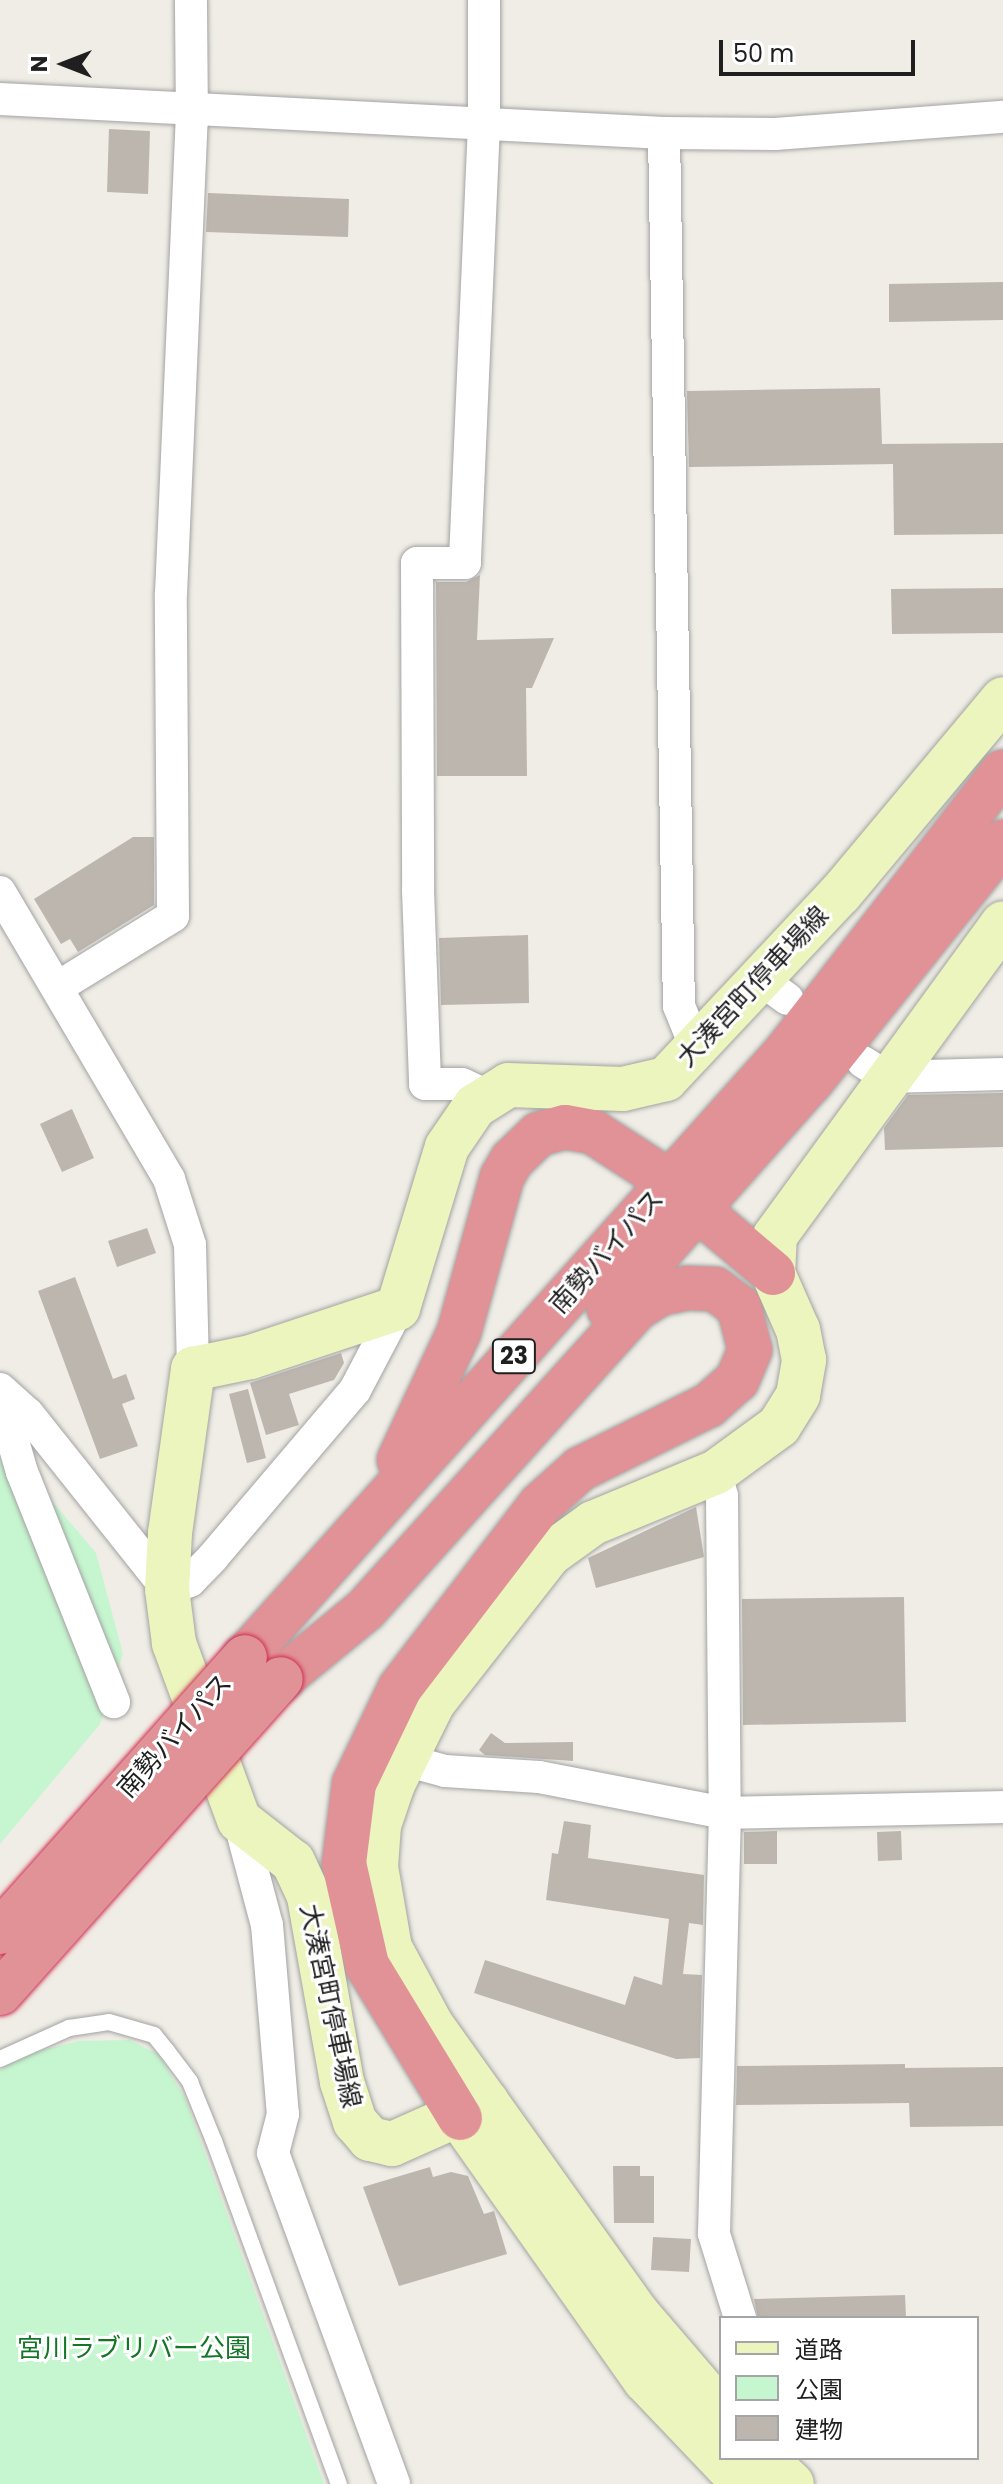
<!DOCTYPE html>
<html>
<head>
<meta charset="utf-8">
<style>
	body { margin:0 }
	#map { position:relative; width:1003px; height:2484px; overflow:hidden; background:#efede5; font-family:Poppins,"Noto Sans JP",sans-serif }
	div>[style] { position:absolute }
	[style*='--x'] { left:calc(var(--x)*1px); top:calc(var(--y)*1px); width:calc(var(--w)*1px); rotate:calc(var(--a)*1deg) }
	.park>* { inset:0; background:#c5f6cf }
	.building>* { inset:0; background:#bcb6af }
	.roads { filter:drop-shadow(0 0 2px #a3a3a3) drop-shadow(0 0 2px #a3a3a3) }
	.lane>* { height:16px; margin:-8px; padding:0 8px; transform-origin:8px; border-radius:8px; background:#fff }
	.street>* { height:32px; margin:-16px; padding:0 16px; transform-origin:16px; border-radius:16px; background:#fff }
	.secondary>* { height:44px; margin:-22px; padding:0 22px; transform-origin:22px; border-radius:22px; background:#ebf5bd }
	.highway>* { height:44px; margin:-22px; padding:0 22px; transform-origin:22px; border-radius:22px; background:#e19297 }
	.bridges { filter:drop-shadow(0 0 2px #cf3053) drop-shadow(0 0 2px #cf3053) }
	.highway-bridge>* { height:44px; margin:-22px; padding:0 22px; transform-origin:22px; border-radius:22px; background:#e19297 }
	span { translate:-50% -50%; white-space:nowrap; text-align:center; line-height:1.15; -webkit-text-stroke:6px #fff; paint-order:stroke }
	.shield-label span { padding:2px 6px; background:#fff; border:2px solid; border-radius:6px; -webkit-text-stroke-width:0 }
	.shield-label { font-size:24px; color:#1f1f1f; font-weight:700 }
	.street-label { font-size:26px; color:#1f1f1f }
	.park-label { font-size:26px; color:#137627 }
	.legend { position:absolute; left:719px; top:2316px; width:260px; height:144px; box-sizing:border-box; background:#fff; border:2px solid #a5a5a5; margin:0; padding:10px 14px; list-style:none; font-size:24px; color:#1f1f1f }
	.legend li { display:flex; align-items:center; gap:16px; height:40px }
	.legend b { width:40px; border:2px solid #a5a5a5 }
	.north { position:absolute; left:24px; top:24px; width:80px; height:80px; -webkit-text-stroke:6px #fff; paint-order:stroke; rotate:270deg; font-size:22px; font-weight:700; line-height:32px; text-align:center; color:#1f1f1f }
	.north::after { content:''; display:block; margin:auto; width:28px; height:36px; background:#1f1f1f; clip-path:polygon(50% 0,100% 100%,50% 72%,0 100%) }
	.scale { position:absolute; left:719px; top:40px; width:196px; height:36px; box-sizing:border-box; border:4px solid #1f1f1f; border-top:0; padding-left:10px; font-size:24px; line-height:28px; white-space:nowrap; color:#1f1f1f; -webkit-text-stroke:6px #fff; paint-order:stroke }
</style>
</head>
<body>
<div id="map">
	<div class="park">
		<i style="clip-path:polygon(0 1440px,96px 1553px,123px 1654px,100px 1724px,0 1844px)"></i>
		<i style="clip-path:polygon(129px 2040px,158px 2054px,185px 2098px,324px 2484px,0 2484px,0 2070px,22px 2055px,79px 2041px)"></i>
	</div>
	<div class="building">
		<i style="clip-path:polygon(109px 129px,150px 131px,148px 194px,107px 192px)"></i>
		<i style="clip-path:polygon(208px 193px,349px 199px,348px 237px,206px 232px)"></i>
		<i style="clip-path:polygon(1003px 282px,1003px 320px,889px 322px,889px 284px)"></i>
		<i style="clip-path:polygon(880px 388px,882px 444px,1003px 443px,1003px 534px,894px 535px,893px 464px,689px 467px,687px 391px)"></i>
		<i style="clip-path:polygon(480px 575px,477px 640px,554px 638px,532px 688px,526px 688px,527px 776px,437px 776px,436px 582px,466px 582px)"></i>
		<i style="clip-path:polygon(1003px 588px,1003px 633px,892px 634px,891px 589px)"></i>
		<i style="clip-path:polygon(133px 837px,154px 837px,154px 905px,78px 952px,70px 939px,61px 944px,34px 899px)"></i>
		<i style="clip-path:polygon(528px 935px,529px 1003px,441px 1005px,439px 938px)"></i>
		<i style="clip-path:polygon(1003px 1093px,1003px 1147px,885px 1150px,884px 1128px,908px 1095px)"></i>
		<i style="clip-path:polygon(72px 1109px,94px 1158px,62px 1172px,40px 1124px)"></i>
		<i style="clip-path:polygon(147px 1228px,156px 1253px,117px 1267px,108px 1241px)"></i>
		<i style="clip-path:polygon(75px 1277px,113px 1379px,126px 1374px,135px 1399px,122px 1404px,138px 1446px,100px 1459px,38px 1291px)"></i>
		<i style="clip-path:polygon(341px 1353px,344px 1363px,334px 1380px,289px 1394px,299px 1425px,266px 1435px,250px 1383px)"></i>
		<i style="clip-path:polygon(248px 1389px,266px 1458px,247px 1463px,229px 1394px)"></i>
		<i style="clip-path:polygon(696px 1507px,704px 1557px,596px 1588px,588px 1558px)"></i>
		<i style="clip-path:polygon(904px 1597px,906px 1722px,743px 1725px,742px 1599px)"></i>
		<i style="clip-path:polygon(491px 1733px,505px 1743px,573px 1742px,573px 1761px,485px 1755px,479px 1750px)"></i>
		<i style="clip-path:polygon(564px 1821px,591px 1825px,588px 1858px,704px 1875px,703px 1925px,689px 1923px,683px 1974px,702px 1975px,700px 2058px,676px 2059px,474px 1993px,485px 1960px,625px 2005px,634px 1976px,662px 1985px,669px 1919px,546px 1900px,552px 1853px,558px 1854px)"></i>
		<i style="clip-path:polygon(777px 1831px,777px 1864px,744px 1864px,744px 1832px)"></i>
		<i style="clip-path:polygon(901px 1831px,902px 1860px,878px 1861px,877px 1832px)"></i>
		<i style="clip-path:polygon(905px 2064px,905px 2068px,1003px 2067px,1003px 2126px,910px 2127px,909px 2103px,736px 2105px,737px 2066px)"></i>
		<i style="clip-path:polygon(613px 2166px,640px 2166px,640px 2176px,654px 2176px,654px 2223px,614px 2223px)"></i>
		<i style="clip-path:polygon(430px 2167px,433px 2177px,451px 2172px,468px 2176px,484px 2214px,494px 2211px,507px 2254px,399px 2286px,363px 2187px)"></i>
		<i style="clip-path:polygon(653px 2237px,691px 2239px,689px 2272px,651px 2270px)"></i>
		<i style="clip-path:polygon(905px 2295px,906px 2318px,758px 2318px,754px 2299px)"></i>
	</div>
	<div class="roads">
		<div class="lane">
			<i style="--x:0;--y:2059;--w:76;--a:-24.2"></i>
			<i style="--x:69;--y:2028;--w:40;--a:-8.5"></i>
			<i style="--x:109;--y:2022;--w:47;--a:16.1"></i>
			<i style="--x:154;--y:2035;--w:21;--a:51"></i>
			<i style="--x:167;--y:2051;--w:39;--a:53"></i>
			<i style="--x:190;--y:2082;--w:64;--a:67.9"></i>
			<i style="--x:214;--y:2141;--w:365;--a:70"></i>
		</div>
		<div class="street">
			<i style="--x:484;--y:0;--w:124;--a:90"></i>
			<i style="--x:484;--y:124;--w:439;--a:92.5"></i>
			<i style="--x:465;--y:563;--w:48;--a:180"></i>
			<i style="--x:417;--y:563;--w:327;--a:89.8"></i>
			<i style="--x:418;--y:890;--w:194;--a:87.9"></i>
			<i style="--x:425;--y:1084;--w:37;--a:0"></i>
			<i style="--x:462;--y:1084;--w:29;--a:25"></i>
			<i style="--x:0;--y:99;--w:665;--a:2.93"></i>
			<i style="--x:664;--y:133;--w:111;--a:0.5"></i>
			<i style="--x:775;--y:134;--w:229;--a:-4.3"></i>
			<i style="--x:664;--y:133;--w:873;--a:89.02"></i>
			<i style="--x:679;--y:1006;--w:45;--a:68"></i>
			<i style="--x:0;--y:892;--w:333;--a:59.5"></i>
			<i style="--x:169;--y:1179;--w:69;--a:72.3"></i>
			<i style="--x:190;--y:1245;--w:124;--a:88.6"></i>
			<i style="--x:760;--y:979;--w:34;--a:36"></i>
			<i style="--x:58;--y:987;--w:135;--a:-31.7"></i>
			<i style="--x:173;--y:916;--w:322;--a:-90.4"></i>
			<i style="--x:171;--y:594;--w:472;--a:-87.5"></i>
			<i style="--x:192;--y:122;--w:122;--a:-90.5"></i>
			<i style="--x:863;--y:1062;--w:28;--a:32"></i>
			<i style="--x:887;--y:1077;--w:116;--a:-1.5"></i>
			<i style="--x:0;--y:1389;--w:38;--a:42"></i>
			<i style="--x:28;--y:1414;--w:223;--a:51.5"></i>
			<i style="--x:167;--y:1589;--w:24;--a:-19"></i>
			<i style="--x:190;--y:1581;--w:33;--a:-46"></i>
			<i style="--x:213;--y:1557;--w:219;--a:-49.6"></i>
			<i style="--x:355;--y:1390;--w:93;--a:-62.3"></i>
			<i style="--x:0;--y:1396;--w:79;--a:73.9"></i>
			<i style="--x:22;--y:1472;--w:248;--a:68.2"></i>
			<i style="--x:716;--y:1472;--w:25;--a:76"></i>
			<i style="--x:722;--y:1496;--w:317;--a:89.5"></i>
			<i style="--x:725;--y:1813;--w:421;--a:91.5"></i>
			<i style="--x:714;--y:2234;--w:88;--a:72.8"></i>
			<i style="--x:405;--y:1760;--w:41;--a:15.4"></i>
			<i style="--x:445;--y:1771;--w:94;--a:3.7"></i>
			<i style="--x:539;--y:1777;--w:189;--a:11"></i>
			<i style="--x:725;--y:1813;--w:278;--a:-1.2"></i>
			<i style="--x:239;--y:1820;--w:109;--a:75.1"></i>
			<i style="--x:267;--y:1925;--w:190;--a:85.2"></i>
			<i style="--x:283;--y:2114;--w:40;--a:104.4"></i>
			<i style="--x:273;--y:2153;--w:352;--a:69.9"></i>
		</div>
		<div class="secondary">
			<i style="--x:487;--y:2102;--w:104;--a:156.1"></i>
			<i style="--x:392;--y:2144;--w:23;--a:-167"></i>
			<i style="--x:370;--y:2139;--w:23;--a:-131"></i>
			<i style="--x:355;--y:2122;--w:42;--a:-108"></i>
			<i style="--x:342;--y:2082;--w:189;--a:-100.1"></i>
			<i style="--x:309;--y:1896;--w:38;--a:-115"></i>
			<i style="--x:293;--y:1862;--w:68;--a:-142.1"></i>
			<i style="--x:239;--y:1820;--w:189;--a:-110.2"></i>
			<i style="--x:174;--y:1643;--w:54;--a:-97.4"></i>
			<i style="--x:167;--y:1589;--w:56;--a:-86.9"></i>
			<i style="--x:170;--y:1533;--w:166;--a:-82"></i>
			<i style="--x:193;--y:1369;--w:59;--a:-11.7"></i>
			<i style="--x:251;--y:1357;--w:155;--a:-18.4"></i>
			<i style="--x:398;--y:1308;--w:168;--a:-73.1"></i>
			<i style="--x:447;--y:1147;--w:50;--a:-55.7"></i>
			<i style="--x:475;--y:1106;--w:39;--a:-32"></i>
			<i style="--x:508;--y:1085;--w:115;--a:2"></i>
			<i style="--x:623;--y:1089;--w:44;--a:-13.1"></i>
			<i style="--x:666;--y:1079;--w:254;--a:-46.8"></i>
			<i style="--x:840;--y:894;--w:254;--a:-50.1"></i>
			<i style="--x:460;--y:2118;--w:321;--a:54.8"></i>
			<i style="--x:645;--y:2380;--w:144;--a:46.4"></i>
			<i style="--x:721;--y:2411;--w:129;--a:-130.6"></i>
			<i style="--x:637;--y:2313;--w:355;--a:-125.5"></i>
			<i style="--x:431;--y:2024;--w:86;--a:-118.3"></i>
			<i style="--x:390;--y:1948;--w:82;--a:-99.8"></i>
			<i style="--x:376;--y:1867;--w:42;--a:-85.9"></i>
			<i style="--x:379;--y:1825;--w:43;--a:-71.1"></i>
			<i style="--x:393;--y:1784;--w:90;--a:-63.7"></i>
			<i style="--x:433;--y:1703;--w:189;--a:-51.9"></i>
			<i style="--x:550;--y:1554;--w:53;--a:-35.8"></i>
			<i style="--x:593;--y:1523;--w:133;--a:-22.5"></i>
			<i style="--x:716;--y:1472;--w:78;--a:-36.1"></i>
			<i style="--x:779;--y:1426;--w:36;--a:-58"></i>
			<i style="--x:798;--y:1395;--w:36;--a:-80"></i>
			<i style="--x:804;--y:1360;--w:31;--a:-101"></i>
			<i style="--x:798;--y:1330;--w:62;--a:-113.7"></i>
			<i style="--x:773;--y:1273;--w:37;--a:-87"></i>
			<i style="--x:775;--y:1236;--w:387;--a:-53.9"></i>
			<i style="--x:764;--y:2458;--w:38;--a:43"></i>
		</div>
		<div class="highway">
			<i style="--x:715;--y:1224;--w:76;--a:40.2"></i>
			<i style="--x:609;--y:1309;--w:302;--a:-48.4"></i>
			<i style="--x:810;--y:1083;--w:309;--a:-51.3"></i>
			<i style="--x:399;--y:1460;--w:141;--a:-64.9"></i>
			<i style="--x:459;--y:1332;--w:161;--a:-74.5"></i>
			<i style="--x:502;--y:1177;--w:20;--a:-60"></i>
			<i style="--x:512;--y:1160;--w:37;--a:-44"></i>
			<i style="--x:539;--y:1134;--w:27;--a:-15"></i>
			<i style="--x:565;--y:1127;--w:28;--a:10"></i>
			<i style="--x:593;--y:1132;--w:68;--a:33"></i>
			<i style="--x:245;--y:1657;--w:809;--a:-48.21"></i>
			<i style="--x:784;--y:1054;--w:357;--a:-52.2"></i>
			<i style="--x:281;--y:1679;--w:109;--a:-39.4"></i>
			<i style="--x:365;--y:1610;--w:406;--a:-48"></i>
			<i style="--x:637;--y:1308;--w:26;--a:-32"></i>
			<i style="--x:659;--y:1294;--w:29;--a:-12"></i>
			<i style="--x:687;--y:1288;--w:28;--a:2"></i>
			<i style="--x:715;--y:1289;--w:30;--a:37"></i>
			<i style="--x:739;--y:1307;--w:44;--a:75.7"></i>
			<i style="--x:750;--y:1350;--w:33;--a:113"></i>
			<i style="--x:737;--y:1380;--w:38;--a:138"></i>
			<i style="--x:709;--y:1405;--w:144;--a:153.6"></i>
			<i style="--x:580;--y:1469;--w:54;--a:138"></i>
			<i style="--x:540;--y:1505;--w:230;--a:127.4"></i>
			<i style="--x:400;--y:1688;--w:106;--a:115.6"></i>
			<i style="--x:354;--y:1784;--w:80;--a:97.2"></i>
			<i style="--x:344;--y:1863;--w:105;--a:77.3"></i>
			<i style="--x:367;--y:1965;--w:179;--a:58.7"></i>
		</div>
	</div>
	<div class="bridges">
		<div class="highway-bridge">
			<i style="--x:0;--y:1932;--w:368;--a:-48.3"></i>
			<i style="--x:0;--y:1993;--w:421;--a:-48.2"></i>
		</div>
	</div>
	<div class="shield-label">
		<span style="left:514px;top:1356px">23</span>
	</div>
	<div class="street-label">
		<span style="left:753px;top:987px;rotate:-47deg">大湊宮町停車場線</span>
		<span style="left:607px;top:1252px;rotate:-48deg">南勢バイパス</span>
		<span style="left:175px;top:1736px;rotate:-48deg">南勢バイパス</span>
		<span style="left:330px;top:2006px;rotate:78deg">大湊宮町停車場線</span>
	</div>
	<div class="park-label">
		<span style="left:134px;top:2349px">宮川ラブリバー公園</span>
	</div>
	<ul class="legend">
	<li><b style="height:10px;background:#ebf5bd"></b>道路</li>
	<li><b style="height:22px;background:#c5f6cf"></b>公園</li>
	<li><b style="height:22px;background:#bcb6af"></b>建物</li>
	</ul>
	<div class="north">N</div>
	<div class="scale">50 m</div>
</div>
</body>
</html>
